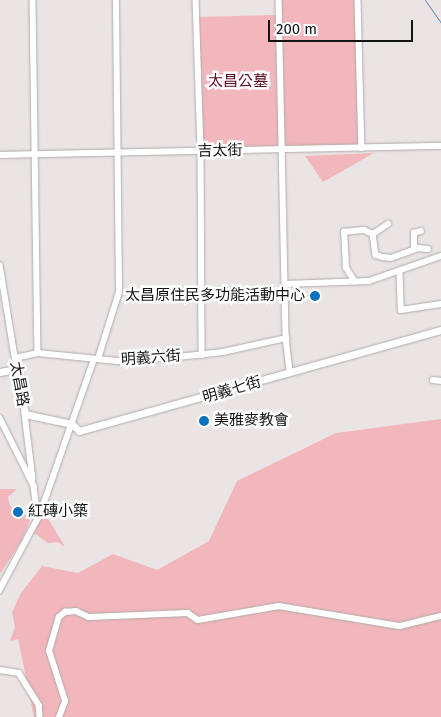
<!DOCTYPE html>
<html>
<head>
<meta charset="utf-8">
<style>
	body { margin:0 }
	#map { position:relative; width:441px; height:717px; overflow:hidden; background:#eae4e5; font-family:"Fira Sans","Noto Sans TC",sans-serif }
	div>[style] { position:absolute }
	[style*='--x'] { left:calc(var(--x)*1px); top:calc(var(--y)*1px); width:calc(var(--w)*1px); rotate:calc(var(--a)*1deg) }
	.green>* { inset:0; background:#f2b7bc }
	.stream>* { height:1px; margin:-0.5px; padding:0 0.5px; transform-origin:0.5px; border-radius:0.5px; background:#6391bd }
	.roads { filter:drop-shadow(0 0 1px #b0abab) drop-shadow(0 0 1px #b0abab) }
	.minor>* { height:5.5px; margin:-2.75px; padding:0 2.75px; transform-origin:2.75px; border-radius:2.75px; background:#fff }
	.tertiary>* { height:7px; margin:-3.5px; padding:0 3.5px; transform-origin:3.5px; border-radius:3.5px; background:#fff }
	.dots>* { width:14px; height:14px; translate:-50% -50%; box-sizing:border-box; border:2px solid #fff; border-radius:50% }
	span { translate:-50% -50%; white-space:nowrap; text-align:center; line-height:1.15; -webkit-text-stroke:5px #fff; paint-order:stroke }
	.park-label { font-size:15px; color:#5c0b20 }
	.street-label { font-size:15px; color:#151414 }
	.poi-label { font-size:15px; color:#151414 }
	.right { translate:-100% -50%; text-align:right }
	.left { translate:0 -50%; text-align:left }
	.scale { position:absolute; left:268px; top:20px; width:145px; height:22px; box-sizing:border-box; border:2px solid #151414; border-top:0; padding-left:6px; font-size:15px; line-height:18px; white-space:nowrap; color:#151414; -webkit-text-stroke:4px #fff; paint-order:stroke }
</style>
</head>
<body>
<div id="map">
	<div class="green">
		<i style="clip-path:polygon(280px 0,356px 0,360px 146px,285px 146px)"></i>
		<i style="clip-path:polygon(276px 15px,281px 148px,199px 147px,196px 17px)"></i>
		<i style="clip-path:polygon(374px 153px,323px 182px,305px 156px)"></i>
		<i style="clip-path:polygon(441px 419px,441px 717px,34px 717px,18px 639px,10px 641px,15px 627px,12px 612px,21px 593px,42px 566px,78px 573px,113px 554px,157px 570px,209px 541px,237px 481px,336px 433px)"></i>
		<i style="clip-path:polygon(0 489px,17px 489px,8px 497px,10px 506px,31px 518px,21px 542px,0 574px)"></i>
		<i style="clip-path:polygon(44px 512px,64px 545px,64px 547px,58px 542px,48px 543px,34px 533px)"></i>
	</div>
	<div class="stream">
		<i style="--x:425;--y:0;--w:28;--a:55"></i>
	</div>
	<div class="roads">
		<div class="minor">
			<i style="--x:33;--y:0;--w:353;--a:89.2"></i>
			<i style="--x:196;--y:0;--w:151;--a:88.1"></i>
			<i style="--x:201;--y:151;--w:204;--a:89.7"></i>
			<i style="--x:279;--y:0;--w:338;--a:88.8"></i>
			<i style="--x:286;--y:338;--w:35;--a:83"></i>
			<i style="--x:358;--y:0;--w:148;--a:88.5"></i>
			<i style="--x:0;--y:155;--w:441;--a:-1.2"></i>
			<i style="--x:373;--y:234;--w:21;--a:82"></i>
			<i style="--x:376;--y:255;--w:7;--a:16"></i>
			<i style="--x:383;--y:257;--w:8;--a:7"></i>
			<i style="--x:391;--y:258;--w:29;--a:-20"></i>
			<i style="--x:418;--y:248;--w:10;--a:6"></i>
			<i style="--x:414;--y:250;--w:17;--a:-90"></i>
			<i style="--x:414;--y:233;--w:7;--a:-16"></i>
			<i style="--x:0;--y:265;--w:105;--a:80.7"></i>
			<i style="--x:400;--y:273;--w:37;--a:88"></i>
			<i style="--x:401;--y:310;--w:40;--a:-8.5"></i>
			<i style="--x:355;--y:282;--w:17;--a:-123"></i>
			<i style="--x:346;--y:268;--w:36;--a:-93"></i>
			<i style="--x:344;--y:232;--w:20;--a:-6"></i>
			<i style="--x:364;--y:230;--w:10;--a:24"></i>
			<i style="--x:373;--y:234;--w:18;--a:-34"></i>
			<i style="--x:285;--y:284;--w:84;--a:-2"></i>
			<i style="--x:369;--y:281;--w:76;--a:-19.1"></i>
			<i style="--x:15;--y:358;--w:24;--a:-12"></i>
			<i style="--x:38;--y:353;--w:79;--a:5.8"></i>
			<i style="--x:117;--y:361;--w:61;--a:-3.8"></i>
			<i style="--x:178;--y:357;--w:45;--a:-6.3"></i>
			<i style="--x:223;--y:352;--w:65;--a:-12.5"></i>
			<i style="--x:98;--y:359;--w:70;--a:-72.6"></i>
			<i style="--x:119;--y:292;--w:292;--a:-90.6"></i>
			<i style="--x:433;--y:380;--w:8;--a:7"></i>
			<i style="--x:25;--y:414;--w:65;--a:83"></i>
			<i style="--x:0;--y:418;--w:76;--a:63.4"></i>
			<i style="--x:34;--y:486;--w:33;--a:83"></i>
			<i style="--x:38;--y:519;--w:81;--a:118.2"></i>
			<i style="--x:39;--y:517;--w:167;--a:-70.8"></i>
			<i style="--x:0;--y:670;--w:19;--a:9"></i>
			<i style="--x:19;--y:673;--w:38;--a:58"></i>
			<i style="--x:39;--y:705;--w:12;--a:85"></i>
			<i style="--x:59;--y:717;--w:17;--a:-69"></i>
			<i style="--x:65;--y:701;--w:52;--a:-107.7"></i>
			<i style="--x:49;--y:651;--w:35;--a:-74"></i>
			<i style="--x:59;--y:617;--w:8;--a:-40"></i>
			<i style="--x:65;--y:612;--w:11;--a:-5"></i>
			<i style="--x:76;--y:611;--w:14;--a:25"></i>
			<i style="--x:89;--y:617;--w:99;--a:-2.3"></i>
			<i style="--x:188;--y:613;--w:12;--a:35"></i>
			<i style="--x:198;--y:620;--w:82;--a:-9.8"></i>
			<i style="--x:279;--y:606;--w:123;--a:9.4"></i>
			<i style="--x:400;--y:626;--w:42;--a:-13.7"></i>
		</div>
		<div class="tertiary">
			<i style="--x:0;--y:372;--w:17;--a:-10"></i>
			<i style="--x:17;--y:369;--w:46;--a:79.9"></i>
			<i style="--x:25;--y:414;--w:48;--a:12"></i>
			<i style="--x:72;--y:424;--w:10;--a:45"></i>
			<i style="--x:79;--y:431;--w:376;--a:-15.6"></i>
		</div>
	</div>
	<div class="dots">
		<i style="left:315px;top:296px;background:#0973be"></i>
		<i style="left:204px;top:421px;background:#0973be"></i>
		<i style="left:18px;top:512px;background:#0973be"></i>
	</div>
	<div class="park-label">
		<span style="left:238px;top:82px">太昌公墓</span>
	</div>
	<div class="street-label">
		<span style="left:220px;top:151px;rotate:-1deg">吉太街</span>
		<span style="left:151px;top:358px;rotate:-4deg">明義六街</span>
		<span style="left:19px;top:384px;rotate:80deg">太昌路</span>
		<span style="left:232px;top:390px;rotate:-16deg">明義七街</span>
	</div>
	<div class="poi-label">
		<span class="right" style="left:305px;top:296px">太昌原住民多功能活動中心</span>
		<span class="left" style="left:214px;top:421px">美雅麥教會</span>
		<span class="left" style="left:28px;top:512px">紅磚小築</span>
	</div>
	<div class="scale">200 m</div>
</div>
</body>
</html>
